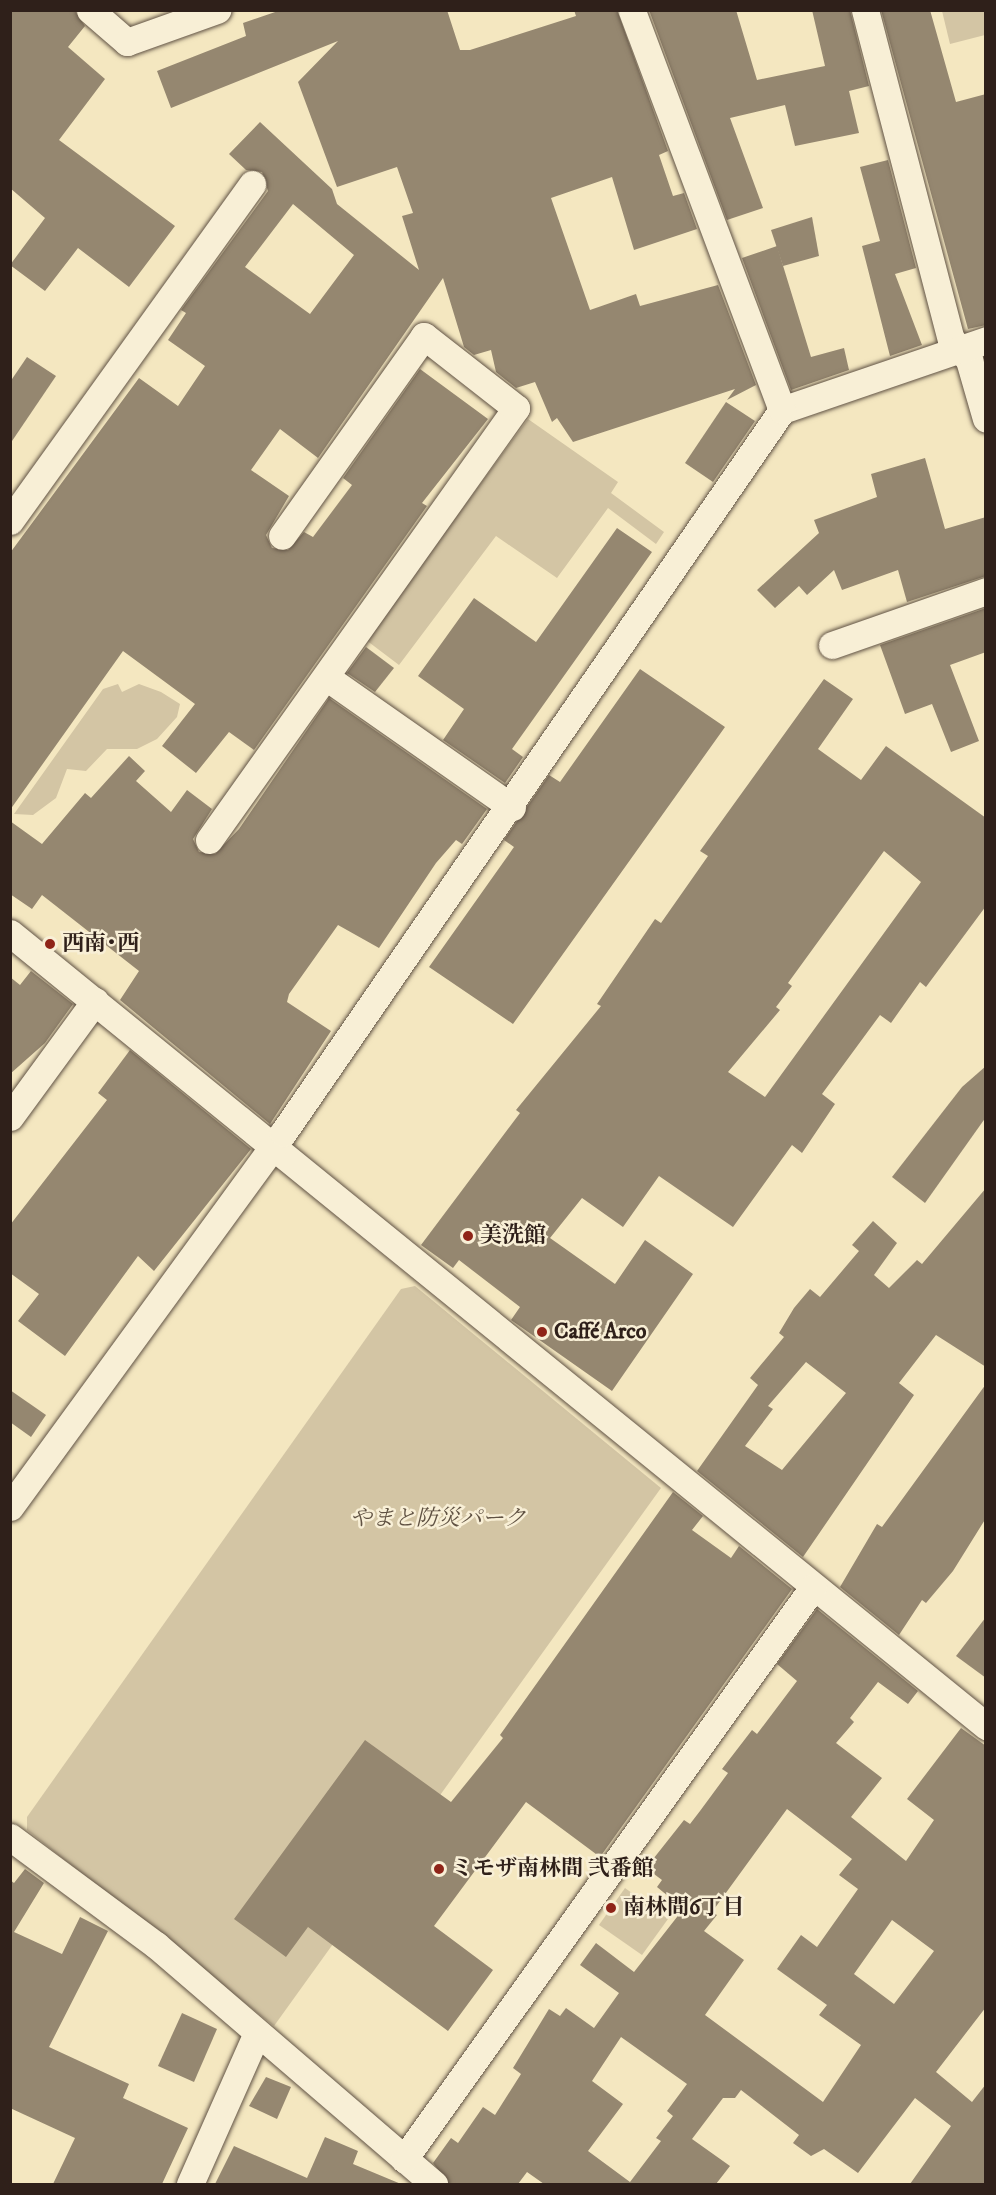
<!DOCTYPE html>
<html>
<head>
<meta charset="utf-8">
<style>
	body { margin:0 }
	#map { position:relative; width:996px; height:2195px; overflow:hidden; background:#f4e7c0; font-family:"IM FELL DW Pica","Noto Serif JP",serif }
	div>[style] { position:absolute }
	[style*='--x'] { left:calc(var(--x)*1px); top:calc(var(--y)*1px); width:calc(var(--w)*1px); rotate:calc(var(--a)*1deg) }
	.green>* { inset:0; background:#d3c5a4 }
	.building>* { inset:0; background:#958770 }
	.roads { filter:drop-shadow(0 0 2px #605244) drop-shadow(0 0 2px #605244) }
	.minor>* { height:27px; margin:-13.5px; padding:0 13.5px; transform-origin:13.5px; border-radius:13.5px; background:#f8efd6 }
	.dots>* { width:16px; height:16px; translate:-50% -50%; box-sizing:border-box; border:3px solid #f8efd6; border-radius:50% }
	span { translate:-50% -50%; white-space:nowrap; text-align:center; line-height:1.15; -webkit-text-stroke:5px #f8efd6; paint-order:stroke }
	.poi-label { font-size:22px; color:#2f201a; font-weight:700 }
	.left { translate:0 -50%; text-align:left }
	.park-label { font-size:22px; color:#605243; font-style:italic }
	.frame { position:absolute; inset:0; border:12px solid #2f201a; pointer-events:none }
</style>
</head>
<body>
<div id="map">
	<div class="green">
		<i style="clip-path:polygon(942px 11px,985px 11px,985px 35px,950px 44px)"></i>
		<i style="clip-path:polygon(528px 419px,618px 482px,611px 493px,664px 532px,656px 544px,608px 508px,557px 578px,496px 536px,399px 665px,366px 640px)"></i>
		<i style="clip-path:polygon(118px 684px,122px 692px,139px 684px,161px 692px,180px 704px,177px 717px,157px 739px,137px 749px,107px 749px,86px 771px,67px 769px,56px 798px,33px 815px,14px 814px,103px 689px)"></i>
		<i style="clip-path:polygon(415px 1286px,661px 1488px,274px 2026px,27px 1830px,27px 1817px,401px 1289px)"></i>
		<i style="clip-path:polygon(625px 1888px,668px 1919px,642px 1955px,599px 1925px)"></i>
	</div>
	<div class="building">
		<i style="clip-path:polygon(10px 10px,75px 11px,85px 26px,68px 47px,105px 79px,59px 140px,175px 226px,129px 287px,78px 248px,45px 291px,10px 265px,45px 218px,10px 188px)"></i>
		<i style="clip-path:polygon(evenodd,281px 10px,447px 10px,460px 50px,470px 50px,576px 16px,574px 10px,617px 10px,668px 151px,659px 155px,673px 196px,684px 193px,697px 229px,634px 250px,612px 177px,551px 198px,590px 310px,636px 294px,640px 306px,718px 285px,756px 385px,727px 400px,735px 389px,573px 442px,557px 418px,552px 422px,535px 382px,516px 388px,496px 372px,491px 350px,474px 355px,464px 347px,443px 278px,318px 458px,280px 429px,251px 470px,289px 496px,266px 535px,272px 548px,288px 550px,304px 532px,313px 537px,352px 485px,343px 478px,420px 369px,488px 419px,422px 503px,427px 506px,254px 750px,229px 732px,196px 773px,162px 746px,195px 704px,123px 651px,10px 810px,10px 553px,139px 378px,178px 406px,205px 366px,168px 340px,186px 313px,181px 310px,268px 191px,262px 172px,246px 170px,229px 154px,260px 122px,332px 189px,337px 204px,419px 270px,402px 216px,413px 213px,397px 167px,337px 187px,298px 82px,338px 41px,171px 108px,157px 71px,246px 36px,243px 23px,281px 10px,293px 204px,354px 255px,310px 314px,245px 267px,293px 204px)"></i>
		<i style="clip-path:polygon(649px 10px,736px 10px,757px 80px,825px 66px,812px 10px,850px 10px,869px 86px,849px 91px,859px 133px,795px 146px,785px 105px,730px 118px,763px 208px,727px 220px)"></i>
		<i style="clip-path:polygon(881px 10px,930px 10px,956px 102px,986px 94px,986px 325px,968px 329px)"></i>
		<i style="clip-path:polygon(888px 160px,916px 268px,895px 274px,922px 345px,890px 356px,862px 246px,880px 241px,860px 167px)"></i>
		<i style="clip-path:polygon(812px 217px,819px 256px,783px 266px,771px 230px)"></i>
		<i style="clip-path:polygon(777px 246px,811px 357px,844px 348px,849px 370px,791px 390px,742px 258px)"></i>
		<i style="clip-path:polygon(27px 357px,56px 376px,10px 444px,10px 382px)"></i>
		<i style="clip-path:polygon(726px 402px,755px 421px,713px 482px,685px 463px)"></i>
		<i style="clip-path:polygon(925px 458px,945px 529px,986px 517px,986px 576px,907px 602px,898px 570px,842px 590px,834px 570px,807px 595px,799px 586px,775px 608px,757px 590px,819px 533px,814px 520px,877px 497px,871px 474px)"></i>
		<i style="clip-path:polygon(617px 528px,652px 552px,512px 749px,523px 757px,505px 783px,443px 740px,464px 709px,418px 676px,474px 598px,536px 642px)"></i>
		<i style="clip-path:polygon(986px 608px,986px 652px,950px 665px,979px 741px,951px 752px,932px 704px,905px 714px,880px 645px)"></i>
		<i style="clip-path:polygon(366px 647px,394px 668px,375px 692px,347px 673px)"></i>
		<i style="clip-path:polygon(640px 669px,725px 727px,513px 1024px,429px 967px,514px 847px,504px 840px,549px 775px,560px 782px)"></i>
		<i style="clip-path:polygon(evenodd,824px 679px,853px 699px,818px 749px,861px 780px,886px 746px,986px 818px,986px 906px,926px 987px,920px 982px,891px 1023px,880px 1015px,822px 1094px,835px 1104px,802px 1153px,792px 1145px,733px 1227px,659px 1176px,623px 1227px,582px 1198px,550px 1238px,615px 1284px,645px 1240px,693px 1274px,612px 1391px,511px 1320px,520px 1307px,459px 1260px,453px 1268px,421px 1245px,520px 1113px,516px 1110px,601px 1006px,597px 1004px,655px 919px,661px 923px,708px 856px,700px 851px,824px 679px,884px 851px,921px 882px,765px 1097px,728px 1072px,780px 1010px,776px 1007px,792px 986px,788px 983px,884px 851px)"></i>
		<i style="clip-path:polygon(329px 698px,487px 809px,462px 844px,456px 840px,436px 863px,379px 948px,338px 925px,289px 994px,287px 1002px,331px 1031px,270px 1124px,120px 1000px,139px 971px,42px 895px,32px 909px,10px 894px,10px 821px,42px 844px,85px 793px,91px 798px,129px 756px,145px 771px,136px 781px,171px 812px,187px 790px,212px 809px,193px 839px,199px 852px,215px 854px,239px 829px)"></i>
		<i style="clip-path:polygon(31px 971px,73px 1004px,45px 1043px,10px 1074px,10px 977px,20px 985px)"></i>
		<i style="clip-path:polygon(130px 1050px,251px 1149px,154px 1271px,138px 1256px,65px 1356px,18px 1321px,39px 1294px,10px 1273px,10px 1225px,107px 1100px,98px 1093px)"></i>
		<i style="clip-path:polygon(986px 1066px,986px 1117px,925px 1203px,892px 1177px,962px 1087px)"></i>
		<i style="clip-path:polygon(evenodd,986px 1188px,986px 1367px,936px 1335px,899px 1383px,914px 1395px,803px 1557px,697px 1471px,758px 1385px,750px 1378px,784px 1337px,779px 1333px,794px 1308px,810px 1289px,820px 1297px,859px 1251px,852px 1245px,873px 1221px,897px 1243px,874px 1275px,889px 1288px,917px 1260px,922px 1264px,986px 1188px,806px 1362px,846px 1393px,782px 1470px,745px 1446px,773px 1409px,768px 1406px,806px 1362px)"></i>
		<i style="clip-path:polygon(986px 1384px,986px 1518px,953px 1571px,926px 1603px,922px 1600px,899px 1635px,840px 1587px,877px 1524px,882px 1527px)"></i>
		<i style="clip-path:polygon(10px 1390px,46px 1415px,31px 1437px,10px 1422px)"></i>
		<i style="clip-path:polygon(673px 1492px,703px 1516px,692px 1530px,731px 1558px,739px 1546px,792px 1589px,600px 1857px,526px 1802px,434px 1926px,493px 1970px,448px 2031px,308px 1927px,286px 1957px,234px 1919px,365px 1740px,451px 1802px,503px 1738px,500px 1735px)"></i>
		<i style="clip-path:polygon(evenodd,817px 1609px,918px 1691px,908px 1704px,878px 1682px,850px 1718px,854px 1722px,836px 1743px,882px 1778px,851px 1817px,906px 1861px,934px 1820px,907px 1799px,961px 1728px,986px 1746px,986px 2007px,936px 2072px,972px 2102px,986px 2084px,986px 2184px,910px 2184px,951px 2126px,915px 2098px,858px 2173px,824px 2149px,811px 2156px,793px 2143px,799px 2135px,741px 2090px,735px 2098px,723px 2098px,692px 2139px,730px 2166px,716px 2184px,544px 2184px,527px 2172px,518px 2184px,449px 2184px,433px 2163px,451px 2138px,458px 2143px,483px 2107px,495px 2115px,521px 2074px,513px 2068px,549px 2009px,560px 2016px,566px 2008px,594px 2028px,619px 1993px,580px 1965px,596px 1943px,634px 1972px,677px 1917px,680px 1906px,657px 1887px,662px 1880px,646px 1868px,684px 1820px,690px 1824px,700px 1811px,728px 1773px,722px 1769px,752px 1730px,757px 1734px,797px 1681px,777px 1664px,817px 1609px,787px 1809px,852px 1859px,839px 1875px,858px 1889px,817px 1947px,801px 1935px,777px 1969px,827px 2005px,819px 2015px,861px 2045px,823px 2102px,705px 2015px,744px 1960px,704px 1931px,717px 1915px,712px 1912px,787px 1809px,817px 1609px,892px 1920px,934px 1951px,894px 2004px,854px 1974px,892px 1920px,817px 1609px,621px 2037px,687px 2084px,667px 2111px,673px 2116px,656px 2138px,661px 2141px,630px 2182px,588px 2151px,623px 2104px,592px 2081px,621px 2037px)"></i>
		<i style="clip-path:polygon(986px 1617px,986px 1678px,956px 1656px)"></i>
		<i style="clip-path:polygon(25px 1869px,44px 1883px,14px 1932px,62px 1954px,80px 1917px,108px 1931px,49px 2047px,129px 2084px,123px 2098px,188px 2128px,162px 2184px,53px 2184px,75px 2138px,10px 2108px,10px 1880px,14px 1883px)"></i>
		<i style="clip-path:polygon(182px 2013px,217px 2029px,194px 2082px,158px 2066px)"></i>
		<i style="clip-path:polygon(266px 2077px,291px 2087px,277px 2119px,249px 2106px)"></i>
		<i style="clip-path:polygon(325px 2137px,358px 2151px,353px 2164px,401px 2184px,215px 2184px,234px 2146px,307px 2178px)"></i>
	</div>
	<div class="roads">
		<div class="minor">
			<i style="--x:90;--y:10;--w:49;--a:40.9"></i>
			<i style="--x:127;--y:42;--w:96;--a:-19.6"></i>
			<i style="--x:865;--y:10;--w:340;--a:75.4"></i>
			<i style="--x:951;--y:339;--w:28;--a:49"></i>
			<i style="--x:969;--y:360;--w:61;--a:73.9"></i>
			<i style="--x:782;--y:410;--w:216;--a:-18.9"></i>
			<i style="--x:10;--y:521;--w:415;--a:-54.3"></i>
			<i style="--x:832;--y:645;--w:163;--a:-19.3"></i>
			<i style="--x:326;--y:677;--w:227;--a:35"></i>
			<i style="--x:209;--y:840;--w:530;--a:-54.6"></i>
			<i style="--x:516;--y:408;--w:117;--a:-142"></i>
			<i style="--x:424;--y:336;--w:245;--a:125.4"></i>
			<i style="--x:10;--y:933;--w:1258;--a:39.09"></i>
			<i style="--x:10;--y:1117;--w:144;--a:-53.8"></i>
			<i style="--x:10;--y:1507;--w:463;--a:-53.9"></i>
			<i style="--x:283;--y:1133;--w:878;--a:-55.39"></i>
			<i style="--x:782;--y:410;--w:427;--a:-110.6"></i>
			<i style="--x:10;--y:1837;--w:182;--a:36.5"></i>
			<i style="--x:156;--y:1945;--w:367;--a:40.7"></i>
			<i style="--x:404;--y:2159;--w:703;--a:-54.43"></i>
			<i style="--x:190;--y:2184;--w:163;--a:-66.1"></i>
		</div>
	</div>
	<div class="dots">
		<i style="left:50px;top:944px;background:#8f2418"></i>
		<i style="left:468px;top:1236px;background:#8f2418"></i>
		<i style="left:542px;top:1332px;background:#8f2418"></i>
		<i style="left:439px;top:1869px;background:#8f2418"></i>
		<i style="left:611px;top:1908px;background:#8f2418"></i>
	</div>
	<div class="poi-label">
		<span class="left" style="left:62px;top:944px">西南･西</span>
		<span class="left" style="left:480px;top:1236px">美洗館</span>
		<span class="left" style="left:554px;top:1332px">Caffé Arco</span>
		<span class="left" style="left:451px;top:1869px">ミモザ南林間 弐番館</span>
		<span class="left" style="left:623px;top:1908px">南林間6丁目</span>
	</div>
	<div class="park-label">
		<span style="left:438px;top:1519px">やまと防災パーク</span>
	</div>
	<div class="frame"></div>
</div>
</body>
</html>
